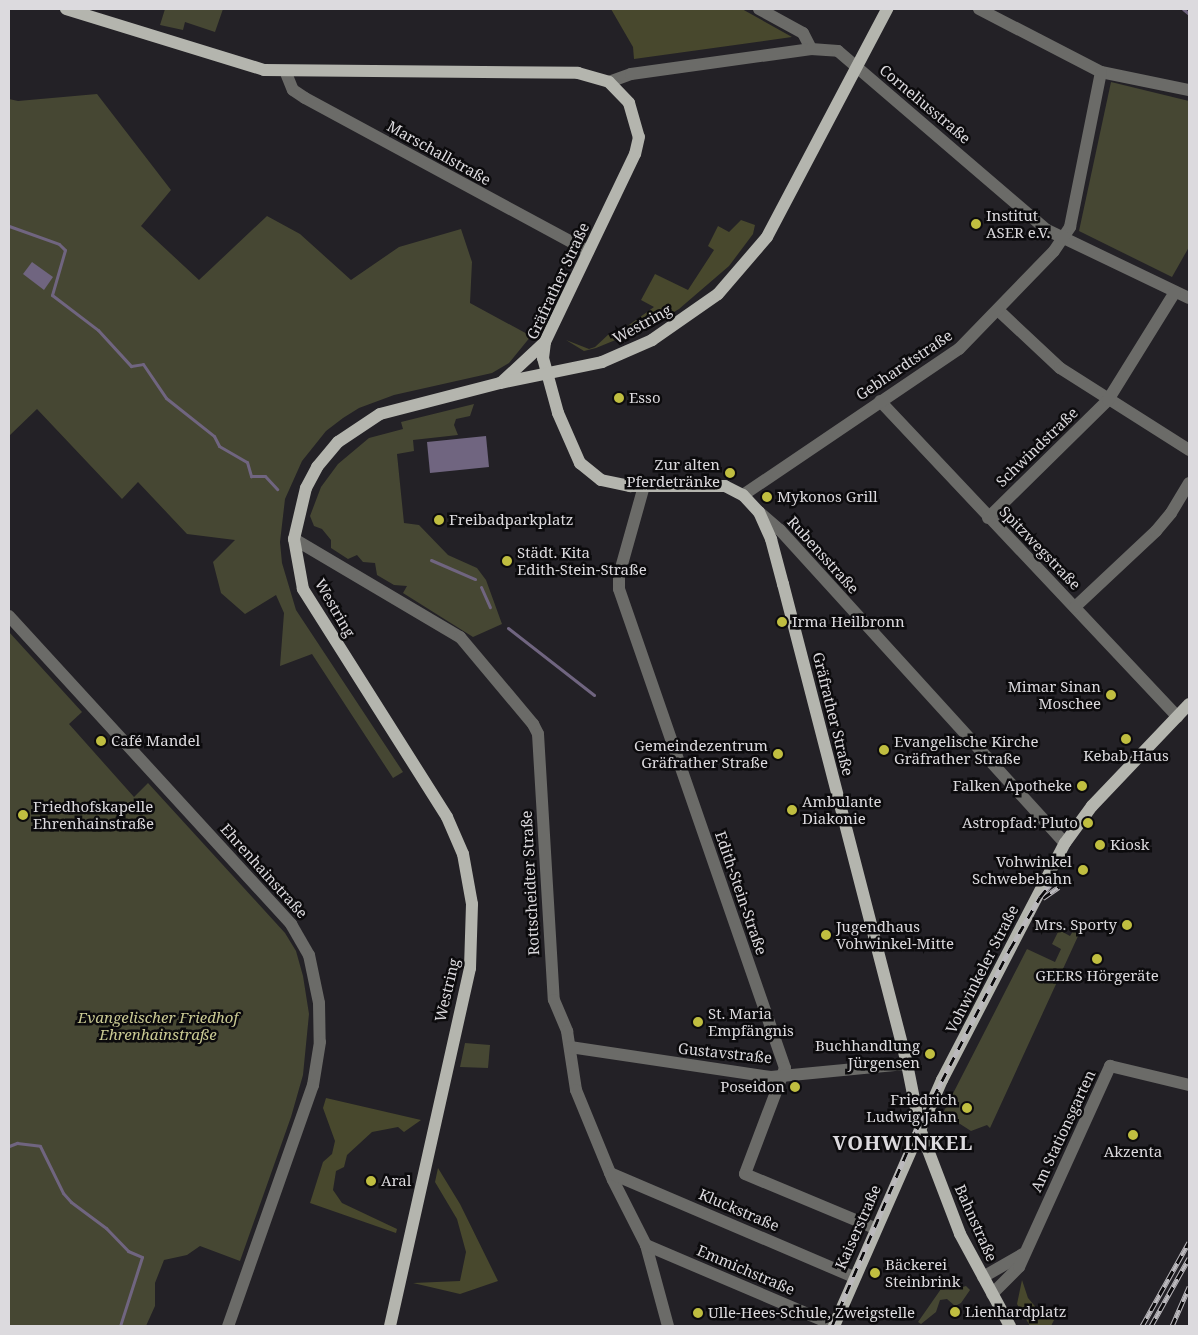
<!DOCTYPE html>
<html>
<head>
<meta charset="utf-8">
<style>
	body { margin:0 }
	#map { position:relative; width:1198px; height:1335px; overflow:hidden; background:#232126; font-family:"Noto Serif",serif }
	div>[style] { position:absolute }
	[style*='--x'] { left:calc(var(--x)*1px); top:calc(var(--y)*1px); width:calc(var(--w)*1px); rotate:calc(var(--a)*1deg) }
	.green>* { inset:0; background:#464733 }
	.forest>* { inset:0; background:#48482d }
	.water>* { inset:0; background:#706580 }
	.stream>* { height:3px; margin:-1.5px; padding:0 1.5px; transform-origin:1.5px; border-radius:1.5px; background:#706580 }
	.minor>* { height:12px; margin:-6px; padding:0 6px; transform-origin:6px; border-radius:6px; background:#6b6b68 }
	.major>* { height:12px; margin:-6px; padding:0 6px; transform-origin:6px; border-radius:6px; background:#b4b5ae }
	.rail>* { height:5px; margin-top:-2.5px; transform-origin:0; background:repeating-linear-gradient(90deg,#0c0b0d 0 9px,#bbb9bd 0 18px); box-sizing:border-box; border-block:1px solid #bbb9bd }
	.dots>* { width:14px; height:14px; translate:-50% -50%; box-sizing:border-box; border:2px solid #0c0b0d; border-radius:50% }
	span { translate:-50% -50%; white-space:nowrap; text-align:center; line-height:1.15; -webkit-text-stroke:5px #0c0b0d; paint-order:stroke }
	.street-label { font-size:15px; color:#dcdade }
	.poi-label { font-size:15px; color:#dcdade }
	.left { translate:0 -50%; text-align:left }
	.right { translate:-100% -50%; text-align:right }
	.park-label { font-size:15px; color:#cbcb94; font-style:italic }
	.district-label { font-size:20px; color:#dcdade; font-weight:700; letter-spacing:1px }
	.frame { position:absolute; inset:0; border:10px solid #dcdade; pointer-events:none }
</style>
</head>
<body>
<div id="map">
	<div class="green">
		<i style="clip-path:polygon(165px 9px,223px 9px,215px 32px,185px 22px,183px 30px,160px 25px)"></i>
		<i style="clip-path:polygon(1111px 82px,1189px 101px,1189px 247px,1172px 277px,1079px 231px)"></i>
		<i style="clip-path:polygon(97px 94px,171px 190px,141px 226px,199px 280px,267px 216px,300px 234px,351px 280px,399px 247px,461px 229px,472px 262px,470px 303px,531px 336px,509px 363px,492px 373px,394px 395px,359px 408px,343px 418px,326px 431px,302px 461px,285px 499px,280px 542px,282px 563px,296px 610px,403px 772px,393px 778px,312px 654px,280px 666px,284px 613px,276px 595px,245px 614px,221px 593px,213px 562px,235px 540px,187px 534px,138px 482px,122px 499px,37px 409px,9px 436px,9px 99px,18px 101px)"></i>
		<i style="clip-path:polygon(474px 404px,470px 416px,456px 419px,454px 425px,458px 435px,413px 440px,414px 451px,397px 454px,404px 523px,419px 525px,448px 555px,477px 568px,486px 580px,502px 624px,473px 637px,403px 593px,407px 586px,394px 585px,377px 575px,375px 563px,363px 562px,357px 555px,348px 559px,331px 548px,331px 540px,322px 529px,314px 526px,310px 516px,321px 487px,338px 464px,369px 438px,403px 429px,401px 422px)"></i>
		<i style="clip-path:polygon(9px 632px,82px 712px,69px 724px,134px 797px,148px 783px,285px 933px,296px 951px,303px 976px,309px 1014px,303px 1075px,291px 1117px,240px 1261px,200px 1246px,187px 1255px,164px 1260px,155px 1283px,155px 1306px,146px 1326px,9px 1326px)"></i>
		<i style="clip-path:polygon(1059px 930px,1070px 936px,1073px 931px,1079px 934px,990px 1128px,987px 1125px,971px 1131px,943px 1113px,1027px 949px,1055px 962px,1061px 949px,1052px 944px)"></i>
		<i style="clip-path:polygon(465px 1043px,490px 1045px,488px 1068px,460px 1067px)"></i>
		<i style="clip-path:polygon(955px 1280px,956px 1289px,966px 1286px,970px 1290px,961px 1303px,955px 1306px,947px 1299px,940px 1300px,936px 1312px,921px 1324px,918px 1322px,941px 1289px)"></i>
	</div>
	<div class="forest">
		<i style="clip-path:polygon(611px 9px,742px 9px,792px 37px,634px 59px,633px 47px)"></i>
		<i style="clip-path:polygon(741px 220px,755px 225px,753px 234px,729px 266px,679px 309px,652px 325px,596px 348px,584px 351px,566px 340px,589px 349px,595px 347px,610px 333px,615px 335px,654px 307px,641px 300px,655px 274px,688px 290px,714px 250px,708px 246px,718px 226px,729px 232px)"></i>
		<i style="clip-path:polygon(326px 1098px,421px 1120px,404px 1132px,398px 1127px,372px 1132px,347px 1155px,344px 1167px,336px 1171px,333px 1190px,342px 1203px,397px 1229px,396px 1233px,310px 1203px,323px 1162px,332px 1154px,335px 1141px,323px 1108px)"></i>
		<i style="clip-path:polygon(438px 1168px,460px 1204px,498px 1281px,460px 1294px,413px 1283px,460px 1281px,466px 1252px,457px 1219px,435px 1182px)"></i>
		<i style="clip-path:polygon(1022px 1280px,1028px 1298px,1039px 1311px,1054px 1320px,1051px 1326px,1030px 1326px,1017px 1304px)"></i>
	</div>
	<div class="water">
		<i style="clip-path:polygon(32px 262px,53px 277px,44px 290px,23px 274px)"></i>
		<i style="clip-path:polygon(486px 436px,489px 467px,430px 473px,427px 442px)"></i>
	</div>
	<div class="stream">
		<i style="--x:1183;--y:9;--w:8;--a:40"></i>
		<i style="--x:9;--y:226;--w:53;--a:19.8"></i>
		<i style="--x:59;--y:244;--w:8;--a:45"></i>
		<i style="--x:65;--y:250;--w:47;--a:106.1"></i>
		<i style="--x:52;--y:295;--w:58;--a:37.3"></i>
		<i style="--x:98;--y:330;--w:49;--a:47.5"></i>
		<i style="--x:131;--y:366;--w:12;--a:-9"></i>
		<i style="--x:143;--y:364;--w:41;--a:55.9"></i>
		<i style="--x:166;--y:398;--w:61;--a:38.4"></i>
		<i style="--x:214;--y:436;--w:11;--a:63"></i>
		<i style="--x:219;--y:446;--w:32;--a:30"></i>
		<i style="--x:247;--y:462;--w:15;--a:74"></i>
		<i style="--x:251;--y:476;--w:14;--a:0"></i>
		<i style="--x:265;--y:476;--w:18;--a:47"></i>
		<i style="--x:431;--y:560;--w:48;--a:23.4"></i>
		<i style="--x:481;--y:587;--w:22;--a:66"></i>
		<i style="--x:508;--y:628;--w:109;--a:37.9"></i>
		<i style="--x:9;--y:1146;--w:9;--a:-21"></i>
		<i style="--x:17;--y:1143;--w:23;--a:7"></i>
		<i style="--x:40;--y:1146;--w:52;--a:63.9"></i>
		<i style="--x:63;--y:1193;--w:12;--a:48"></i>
		<i style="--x:71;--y:1202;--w:44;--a:36.6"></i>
		<i style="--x:106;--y:1228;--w:32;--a:46"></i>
		<i style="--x:128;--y:1251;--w:15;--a:23"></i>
		<i style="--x:142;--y:1257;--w:72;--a:107.7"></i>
	</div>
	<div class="minor">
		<i style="--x:759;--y:9;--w:50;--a:28.6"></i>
		<i style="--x:803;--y:33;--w:18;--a:63"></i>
		<i style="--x:979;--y:9;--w:137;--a:27.3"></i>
		<i style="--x:1101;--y:72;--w:90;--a:11.6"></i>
		<i style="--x:286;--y:73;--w:18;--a:68"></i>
		<i style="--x:293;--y:90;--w:14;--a:34"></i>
		<i style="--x:305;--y:98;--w:322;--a:28.4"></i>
		<i style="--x:609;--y:82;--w:23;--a:-20"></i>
		<i style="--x:631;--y:74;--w:182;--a:-7.9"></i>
		<i style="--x:811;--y:49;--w:27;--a:4"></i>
		<i style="--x:838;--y:51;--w:275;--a:40.6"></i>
		<i style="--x:1047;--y:230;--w:157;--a:25.6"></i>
		<i style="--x:998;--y:310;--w:85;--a:43.1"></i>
		<i style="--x:1060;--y:368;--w:153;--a:32.4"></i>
		<i style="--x:880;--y:401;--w:434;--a:46.7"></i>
		<i style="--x:644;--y:486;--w:92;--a:105.7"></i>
		<i style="--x:619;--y:575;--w:14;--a:90"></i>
		<i style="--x:619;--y:589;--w:507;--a:70.89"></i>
		<i style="--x:785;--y:1068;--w:113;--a:110.7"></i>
		<i style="--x:745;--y:1174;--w:141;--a:22.6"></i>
		<i style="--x:743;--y:495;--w:261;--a:-34.1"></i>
		<i style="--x:959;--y:349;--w:136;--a:-45.9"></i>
		<i style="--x:1054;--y:251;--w:29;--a:-56"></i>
		<i style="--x:1070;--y:227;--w:158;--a:-78.7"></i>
		<i style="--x:759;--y:512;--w:28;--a:41"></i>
		<i style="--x:780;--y:530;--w:423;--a:47.7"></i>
		<i style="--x:988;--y:518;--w:168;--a:-44.5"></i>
		<i style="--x:1108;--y:400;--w:127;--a:-58.2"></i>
		<i style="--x:294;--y:539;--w:193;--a:30.6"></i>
		<i style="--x:460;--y:637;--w:114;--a:50"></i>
		<i style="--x:533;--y:724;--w:11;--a:63"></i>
		<i style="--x:538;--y:734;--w:266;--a:86.6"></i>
		<i style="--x:554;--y:1000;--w:34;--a:67"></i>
		<i style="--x:567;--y:1031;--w:60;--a:81.3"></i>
		<i style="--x:576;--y:1090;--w:97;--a:67.7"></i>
		<i style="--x:613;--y:1180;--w:73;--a:63.1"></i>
		<i style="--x:646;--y:1245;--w:84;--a:74.8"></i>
		<i style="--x:1075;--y:607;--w:111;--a:-43.2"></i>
		<i style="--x:1156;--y:531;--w:23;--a:-50"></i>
		<i style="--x:1171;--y:513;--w:35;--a:-59"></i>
		<i style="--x:9;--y:616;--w:418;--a:47.5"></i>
		<i style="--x:291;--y:924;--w:36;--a:60"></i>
		<i style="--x:309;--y:955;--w:49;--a:78.2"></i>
		<i style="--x:319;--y:1003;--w:39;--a:89"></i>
		<i style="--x:320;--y:1042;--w:44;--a:99.2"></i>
		<i style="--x:313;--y:1085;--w:256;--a:109.4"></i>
		<i style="--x:570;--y:1047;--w:203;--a:8.5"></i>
		<i style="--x:771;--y:1077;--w:137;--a:-5.5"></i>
		<i style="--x:610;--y:1173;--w:265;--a:23.1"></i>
		<i style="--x:646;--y:1245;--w:204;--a:23.1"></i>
		<i style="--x:983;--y:1277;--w:46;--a:-29.9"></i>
		<i style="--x:992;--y:1294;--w:38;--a:-45"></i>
		<i style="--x:1019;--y:1267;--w:221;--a:-65.6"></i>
		<i style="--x:1110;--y:1066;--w:81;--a:13.5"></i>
	</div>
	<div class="major">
		<i style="--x:66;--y:9;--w:207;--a:17.1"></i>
		<i style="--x:264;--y:70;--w:314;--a:0.5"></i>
		<i style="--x:578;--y:73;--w:32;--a:16"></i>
		<i style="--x:609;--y:82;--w:29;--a:46"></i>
		<i style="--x:629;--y:103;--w:35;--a:74"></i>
		<i style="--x:639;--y:137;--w:17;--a:103"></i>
		<i style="--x:635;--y:154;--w:208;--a:115.6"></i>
		<i style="--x:545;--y:342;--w:16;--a:97"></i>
		<i style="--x:543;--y:358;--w:57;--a:74.7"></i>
		<i style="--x:558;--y:413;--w:55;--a:66.3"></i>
		<i style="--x:580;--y:463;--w:27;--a:39"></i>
		<i style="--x:601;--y:480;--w:30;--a:12"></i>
		<i style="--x:630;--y:486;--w:95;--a:0"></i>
		<i style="--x:725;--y:486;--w:20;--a:27"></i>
		<i style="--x:743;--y:495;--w:23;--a:47"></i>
		<i style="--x:759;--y:512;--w:30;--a:66"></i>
		<i style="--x:771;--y:539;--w:47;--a:75.1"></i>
		<i style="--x:783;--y:584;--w:496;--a:75.5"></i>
		<i style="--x:907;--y:1064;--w:66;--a:78.7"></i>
		<i style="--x:920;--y:1129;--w:112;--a:69.1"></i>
		<i style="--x:960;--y:1234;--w:105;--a:61.5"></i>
		<i style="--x:503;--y:381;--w:57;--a:-42.9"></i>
		<i style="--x:390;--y:1326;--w:367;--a:-77.4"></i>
		<i style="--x:470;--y:968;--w:64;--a:-88.2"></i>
		<i style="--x:472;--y:904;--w:51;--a:-100.2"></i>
		<i style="--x:463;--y:854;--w:40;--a:-113.4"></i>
		<i style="--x:447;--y:817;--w:270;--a:-122.3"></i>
		<i style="--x:303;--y:589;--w:51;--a:-100.2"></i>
		<i style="--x:294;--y:539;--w:52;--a:-76.8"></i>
		<i style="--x:306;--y:488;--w:24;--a:-62"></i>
		<i style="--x:317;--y:467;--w:33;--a:-50"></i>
		<i style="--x:338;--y:442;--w:50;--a:-33.7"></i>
		<i style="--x:380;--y:414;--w:124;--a:-14.5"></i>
		<i style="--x:500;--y:383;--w:104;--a:-11.6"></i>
		<i style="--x:602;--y:362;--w:55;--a:-23.7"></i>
		<i style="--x:652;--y:340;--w:80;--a:-34.9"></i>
		<i style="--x:718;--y:294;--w:75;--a:-49.3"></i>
		<i style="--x:767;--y:237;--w:258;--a:-62.2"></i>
		<i style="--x:834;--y:1326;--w:269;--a:-66.3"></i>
		<i style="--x:942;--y:1080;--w:267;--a:-62.6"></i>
		<i style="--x:1065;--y:843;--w:46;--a:-53.9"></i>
		<i style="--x:1092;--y:806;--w:141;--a:-46.4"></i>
	</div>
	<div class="rail">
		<i style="--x:1043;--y:898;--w:19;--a:-35"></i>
		<i style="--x:832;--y:1326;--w:215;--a:-66.7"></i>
		<i style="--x:917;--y:1129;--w:203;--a:-62.7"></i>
		<i style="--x:1010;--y:949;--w:60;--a:-60"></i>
		<i style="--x:1040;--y:897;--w:22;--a:-51"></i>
		<i style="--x:1142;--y:1326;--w:96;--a:-60.8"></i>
		<i style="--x:1151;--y:1326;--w:78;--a:-60.8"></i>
		<i style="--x:1172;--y:1326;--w:43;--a:-66.4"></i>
	</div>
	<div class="dots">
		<i style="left:976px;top:224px;background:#c0be40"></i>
		<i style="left:619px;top:398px;background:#c0be40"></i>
		<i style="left:730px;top:473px;background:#c0be40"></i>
		<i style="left:767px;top:497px;background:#c0be40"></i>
		<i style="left:439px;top:520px;background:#c0be40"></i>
		<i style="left:507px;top:561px;background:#c0be40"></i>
		<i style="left:782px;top:622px;background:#c0be40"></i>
		<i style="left:1111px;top:695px;background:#c0be40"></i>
		<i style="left:1126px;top:739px;background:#c0be40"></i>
		<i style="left:101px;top:741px;background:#c0be40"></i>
		<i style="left:884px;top:750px;background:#c0be40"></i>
		<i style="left:778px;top:754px;background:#c0be40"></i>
		<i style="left:1082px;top:786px;background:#c0be40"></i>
		<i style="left:792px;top:810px;background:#c0be40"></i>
		<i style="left:23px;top:815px;background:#c0be40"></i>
		<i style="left:1088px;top:823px;background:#c0be40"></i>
		<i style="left:1100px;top:845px;background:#c0be40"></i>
		<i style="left:1083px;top:870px;background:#c0be40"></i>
		<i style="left:1127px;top:925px;background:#c0be40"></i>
		<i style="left:826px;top:935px;background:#c0be40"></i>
		<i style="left:1097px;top:959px;background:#c0be40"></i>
		<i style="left:698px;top:1022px;background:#c0be40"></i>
		<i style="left:930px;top:1054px;background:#c0be40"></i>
		<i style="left:795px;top:1087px;background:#c0be40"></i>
		<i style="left:967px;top:1108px;background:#c0be40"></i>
		<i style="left:1133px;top:1135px;background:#c0be40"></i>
		<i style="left:371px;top:1181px;background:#c0be40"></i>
		<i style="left:875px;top:1273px;background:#c0be40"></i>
		<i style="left:955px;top:1312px;background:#c0be40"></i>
		<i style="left:698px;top:1313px;background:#c0be40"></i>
	</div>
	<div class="street-label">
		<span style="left:925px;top:104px;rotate:40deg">Corneliusstraße</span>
		<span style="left:439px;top:153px;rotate:29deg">Marschallstraße</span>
		<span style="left:558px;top:281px;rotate:-65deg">Gräfrather Straße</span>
		<span style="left:642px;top:324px;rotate:-29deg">Westring</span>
		<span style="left:904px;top:365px;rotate:-34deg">Gebhardtstraße</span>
		<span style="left:1037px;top:447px;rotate:-44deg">Schwindstraße</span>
		<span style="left:1040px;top:548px;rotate:46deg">Spitzwegstraße</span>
		<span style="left:823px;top:555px;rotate:48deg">Rubensstraße</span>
		<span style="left:335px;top:608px;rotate:60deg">Westring</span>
		<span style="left:833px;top:714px;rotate:76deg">Gräfrather Straße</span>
		<span style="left:264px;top:871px;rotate:48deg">Ehrenhainstraße</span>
		<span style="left:530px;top:883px;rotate:-93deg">Rottscheidter Straße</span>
		<span style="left:741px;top:893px;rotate:71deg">Edith-Stein-Straße</span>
		<span style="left:982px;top:969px;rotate:-63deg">Vohwinkeler Straße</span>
		<span style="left:447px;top:990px;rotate:-77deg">Westring</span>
		<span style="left:725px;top:1053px;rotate:6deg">Gustavstraße</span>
		<span style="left:1063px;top:1131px;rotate:-65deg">Am Stationsgarten</span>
		<span style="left:739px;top:1210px;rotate:23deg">Kluckstraße</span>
		<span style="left:976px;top:1223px;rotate:66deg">Bahnstraße</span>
		<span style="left:858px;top:1227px;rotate:-66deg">Kaiserstraße</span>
		<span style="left:746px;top:1270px;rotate:23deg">Emmichstraße</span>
	</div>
	<div class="poi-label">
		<span class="left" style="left:986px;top:224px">Institut<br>ASER e.V.</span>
		<span class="left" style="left:629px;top:398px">Esso</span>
		<span class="right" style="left:720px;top:473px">Zur alten<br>Pferdetränke</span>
		<span class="left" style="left:777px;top:497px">Mykonos Grill</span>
		<span class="left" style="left:449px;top:520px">Freibadparkplatz</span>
		<span class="left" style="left:517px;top:561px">Städt. Kita<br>Edith-Stein-Straße</span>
		<span class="left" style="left:792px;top:622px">Irma Heilbronn</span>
		<span class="right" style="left:1101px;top:695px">Mimar Sinan<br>Moschee</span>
		<span class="left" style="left:111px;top:741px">Café Mandel</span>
		<span class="left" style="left:894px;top:750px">Evangelische Kirche<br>Gräfrather Straße</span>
		<span class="right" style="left:768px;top:754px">Gemeindezentrum<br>Gräfrather Straße</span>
		<span style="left:1126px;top:756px">Kebab Haus</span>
		<span class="right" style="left:1072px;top:786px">Falken Apotheke</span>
		<span class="left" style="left:802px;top:810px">Ambulante<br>Diakonie</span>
		<span class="left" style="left:33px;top:815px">Friedhofskapelle<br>Ehrenhainstraße</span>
		<span class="right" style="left:1078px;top:823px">Astropfad: Pluto</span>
		<span class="left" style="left:1110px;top:845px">Kiosk</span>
		<span class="right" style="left:1072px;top:870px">Vohwinkel<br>Schwebebahn</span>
		<span class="right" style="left:1117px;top:925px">Mrs. Sporty</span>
		<span class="left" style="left:836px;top:935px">Jugendhaus<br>Vohwinkel-Mitte</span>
		<span style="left:1097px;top:976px">GEERS Hörgeräte</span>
		<span class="left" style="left:708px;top:1022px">St. Maria<br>Empfängnis</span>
		<span class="right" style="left:920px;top:1054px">Buchhandlung<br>Jürgensen</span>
		<span class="right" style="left:785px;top:1087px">Poseidon</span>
		<span class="right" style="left:957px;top:1108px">Friedrich<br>Ludwig Jahn</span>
		<span style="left:1133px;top:1152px">Akzenta</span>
		<span class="left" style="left:381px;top:1181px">Aral</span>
		<span class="left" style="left:885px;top:1273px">Bäckerei<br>Steinbrink</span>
		<span class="left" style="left:965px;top:1312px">Lienhardplatz</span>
		<span class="left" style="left:708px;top:1313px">Ulle-Hees-Schule, Zweigstelle</span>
	</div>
	<div class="park-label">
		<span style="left:158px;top:1026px">Evangelischer Friedhof<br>Ehrenhainstraße</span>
	</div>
	<div class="district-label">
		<span style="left:903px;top:1142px">VOHWINKEL</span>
	</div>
	<div class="frame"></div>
</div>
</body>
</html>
